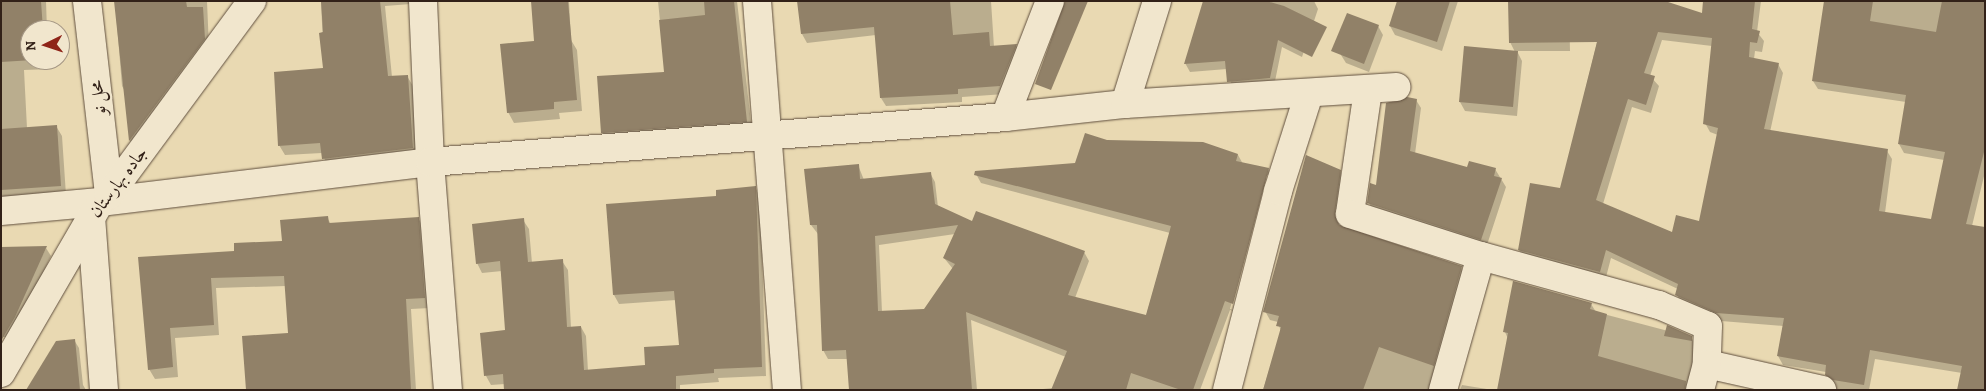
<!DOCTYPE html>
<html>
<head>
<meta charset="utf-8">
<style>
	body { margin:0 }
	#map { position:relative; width:1986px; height:391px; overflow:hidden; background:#e9d9b2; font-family:Alegreya,Amiri,serif }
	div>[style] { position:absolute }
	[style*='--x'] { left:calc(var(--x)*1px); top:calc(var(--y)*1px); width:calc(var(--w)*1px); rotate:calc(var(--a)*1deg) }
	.shadow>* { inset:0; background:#0003 }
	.building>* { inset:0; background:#918168 }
	.roads { filter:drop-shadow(0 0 1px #604f3e) drop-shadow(0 0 1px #604f3e) }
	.minor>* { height:28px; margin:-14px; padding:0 14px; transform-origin:14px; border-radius:14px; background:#f1e6cd }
	.tertiary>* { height:28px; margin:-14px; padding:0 14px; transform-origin:14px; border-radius:14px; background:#f1e6cd }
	span { translate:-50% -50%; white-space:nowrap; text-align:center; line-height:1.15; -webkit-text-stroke:4.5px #f1e6cd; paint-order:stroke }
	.street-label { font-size:18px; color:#322118 }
	.frame { position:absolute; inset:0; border:2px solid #322118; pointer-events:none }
	.north { position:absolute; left:20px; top:20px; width:50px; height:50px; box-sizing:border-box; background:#f1e6cd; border:1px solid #a59785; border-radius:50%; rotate:266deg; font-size:14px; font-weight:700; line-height:20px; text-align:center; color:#322118 }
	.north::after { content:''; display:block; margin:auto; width:18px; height:22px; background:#8f2418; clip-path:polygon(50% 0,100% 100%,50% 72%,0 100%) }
</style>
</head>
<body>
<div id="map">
	<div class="shadow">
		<i style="clip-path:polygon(1px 1px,46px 1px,47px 30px,30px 30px,30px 60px,53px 60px,53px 69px,24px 70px,27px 128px,56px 126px,62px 136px,66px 195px,1px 199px)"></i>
		<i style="clip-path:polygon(115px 1px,207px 1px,209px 48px,135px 149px,130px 141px,126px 93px,122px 86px)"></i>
		<i style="clip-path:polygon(321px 1px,411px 1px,411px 4px,385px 6px,392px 77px,407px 76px,413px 86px,418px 158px,329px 169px,322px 153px,285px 155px,279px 145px,324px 69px)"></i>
		<i style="clip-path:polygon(533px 1px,569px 1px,571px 40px,577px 50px,582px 111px,559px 113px,560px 119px,514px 123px,508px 112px,535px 42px)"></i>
		<i style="clip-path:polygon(658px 1px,737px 1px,752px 131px,608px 142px,602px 132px,665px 73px)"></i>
		<i style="clip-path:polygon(799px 1px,991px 1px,994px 47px,1016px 45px,1021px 54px,1005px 94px,962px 97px,962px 102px,886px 106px,881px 98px,876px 35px,807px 43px,802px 34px)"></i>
		<i style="clip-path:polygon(1205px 1px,1314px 1px,1318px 9px,1302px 57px,1282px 47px,1274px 86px,1233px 90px,1227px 69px,1190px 72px,1185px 63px)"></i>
		<i style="clip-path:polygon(1398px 1px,1458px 1px,1442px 51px,1395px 35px,1390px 26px)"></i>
		<i style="clip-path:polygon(1569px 1px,1570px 51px,1517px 51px,1522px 61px,1517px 116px,1465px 111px,1460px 102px,1515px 52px,1510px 42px)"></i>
		<i style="clip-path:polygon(evenodd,1607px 1px,1703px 15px,1704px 1px,1761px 1px,1757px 32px,1764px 41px,1762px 52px,1755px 51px,1754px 59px,1778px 64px,1783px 73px,1770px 132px,1887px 151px,1892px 159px,1885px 213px,1932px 221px,1944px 160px,1904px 153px,1899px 144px,1906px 102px,1818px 89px,1813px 81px,1825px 1px,1985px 1px,1985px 172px,1972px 226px,1962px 373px,1875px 359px,1869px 390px,1837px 390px,1826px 372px,1783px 365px,1778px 356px,1783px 326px,1721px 321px,1682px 304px,1677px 295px,1678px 289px,1611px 258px,1605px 281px,1525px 259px,1519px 250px,1561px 190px,1607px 1px,1662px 40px,1712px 46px,1705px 123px,1710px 132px,1718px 135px,1700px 222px,1673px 233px,1603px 204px,1632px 107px,1651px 113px,1659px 86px,1650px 76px,1662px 40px)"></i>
		<i style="clip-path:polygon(1378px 26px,1383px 35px,1369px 72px,1346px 63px,1341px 55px)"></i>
		<i style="clip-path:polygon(1416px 100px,1421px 108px,1415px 154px,1468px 169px,1495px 169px,1506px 187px,1486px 248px,1374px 212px,1369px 203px)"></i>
		<i style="clip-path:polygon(evenodd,1107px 142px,1238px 155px,1243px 164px,1268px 169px,1273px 178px,1238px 312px,1230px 310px,1200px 390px,1033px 390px,1053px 388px,1066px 357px,971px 320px,977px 390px,851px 390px,848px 359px,828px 359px,823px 350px,818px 234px,811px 225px,858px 165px,864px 180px,930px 173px,935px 182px,938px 207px,972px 223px,1084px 252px,1089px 261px,1075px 298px,1146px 316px,1170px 233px,981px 183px,976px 174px,1076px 164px,1107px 142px,1266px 175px,1269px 175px,1233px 310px,1230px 309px,1266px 175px,1107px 142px,955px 234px,944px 258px,953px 269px,925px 310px,882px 312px,879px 245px,955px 234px)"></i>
		<i style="clip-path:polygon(1340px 171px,1345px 180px,1341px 227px,1461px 267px,1466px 276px,1434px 390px,1263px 390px,1281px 332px,1278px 322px,1270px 320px,1265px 311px)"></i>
		<i style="clip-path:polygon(755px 187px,760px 196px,766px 376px,718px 378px,719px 382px,680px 385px,680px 390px,505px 390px,505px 384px,491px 385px,486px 376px,481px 334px,506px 331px,502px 271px,482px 273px,477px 263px,523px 220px,529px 229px,532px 263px,562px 261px,568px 270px,571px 328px,581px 327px,586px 336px,588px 371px,646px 366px,680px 346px,676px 300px,619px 304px,614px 295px,608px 205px,718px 197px)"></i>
		<i style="clip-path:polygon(327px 218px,331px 224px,418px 218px,424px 228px,430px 308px,411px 309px,416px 390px,247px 390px,289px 334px,286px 286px,216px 288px,219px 335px,175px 338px,178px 377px,155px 379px,149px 369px,140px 259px,235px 253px,283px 242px)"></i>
		<i style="clip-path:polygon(46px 248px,51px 256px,14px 337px,1px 337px)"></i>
		<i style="clip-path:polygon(1591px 304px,1596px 312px,1691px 337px,1696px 346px,1691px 390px,1498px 390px,1508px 339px,1505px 332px)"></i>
		<i style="clip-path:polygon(74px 340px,79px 348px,83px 385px,86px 390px,29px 390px)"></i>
		<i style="clip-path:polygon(1462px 385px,1493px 390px,1460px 390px)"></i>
	</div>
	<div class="building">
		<i style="clip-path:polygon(1px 1px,41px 1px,43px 30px,30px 30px,30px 60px,33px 60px,1px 62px)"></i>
		<i style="clip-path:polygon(114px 1px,186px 1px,187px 7px,203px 7px,205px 39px,129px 141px)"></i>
		<i style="clip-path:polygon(321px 1px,380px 1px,388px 76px,408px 75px,413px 148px,322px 159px,320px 143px,278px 146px,274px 72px,323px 68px,319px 33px,323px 32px)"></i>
		<i style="clip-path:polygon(531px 1px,568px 1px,577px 100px,554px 102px,554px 109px,507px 113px,500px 44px,534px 41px)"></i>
		<i style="clip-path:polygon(704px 1px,734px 1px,747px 122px,601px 133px,597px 76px,664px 72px,659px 20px,705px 15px)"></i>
		<i style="clip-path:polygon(797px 1px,950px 1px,953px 35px,989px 32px,990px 46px,1017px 44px,1000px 86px,958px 89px,958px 94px,880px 98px,874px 27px,801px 34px)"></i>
		<i style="clip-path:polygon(1065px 1px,1088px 1px,1051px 90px,1035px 84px)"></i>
		<i style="clip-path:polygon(1203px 1px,1266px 1px,1284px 6px,1327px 27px,1312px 57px,1278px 40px,1270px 78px,1227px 82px,1225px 61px,1184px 64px)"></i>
		<i style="clip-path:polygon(1397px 1px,1450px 1px,1437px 42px,1389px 26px)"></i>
		<i style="clip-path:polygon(evenodd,1508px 1px,1665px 1px,1702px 13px,1703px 1px,1755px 1px,1752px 29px,1760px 31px,1757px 43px,1750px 42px,1749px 57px,1779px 63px,1764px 129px,1888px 149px,1879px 211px,1931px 219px,1945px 152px,1898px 144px,1906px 95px,1812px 81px,1824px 1px,1873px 1px,1870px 21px,1936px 32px,1942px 1px,1985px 1px,1985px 148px,1966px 224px,1985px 227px,1985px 390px,1957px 390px,1962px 366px,1870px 350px,1864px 385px,1833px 380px,1825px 375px,1826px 365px,1777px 356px,1784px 318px,1716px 313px,1675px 295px,1678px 284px,1606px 250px,1600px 272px,1518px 250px,1530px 183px,1560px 188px,1597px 42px,1509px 43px,1508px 1px,1658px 32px,1712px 38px,1703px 124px,1718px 128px,1699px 221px,1676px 215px,1672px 232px,1596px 200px,1628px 99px,1646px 105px,1655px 76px,1644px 73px,1658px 32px)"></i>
		<i style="clip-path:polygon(1347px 13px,1379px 25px,1364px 64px,1331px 51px)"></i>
		<i style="clip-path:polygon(1464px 46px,1518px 51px,1513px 107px,1459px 102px)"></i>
		<i style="clip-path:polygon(1407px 97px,1417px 99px,1410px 151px,1467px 167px,1469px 161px,1496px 168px,1494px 176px,1502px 178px,1481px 240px,1367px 203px,1370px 183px,1376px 185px,1386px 103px)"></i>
		<i style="clip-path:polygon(57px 125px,61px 186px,1px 190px,1px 129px)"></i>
		<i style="clip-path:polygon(evenodd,1085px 133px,1107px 140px,1203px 142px,1238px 154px,1236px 161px,1269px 168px,1233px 304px,1225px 301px,1193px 390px,1181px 390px,1131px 373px,1126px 390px,1051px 390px,1067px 351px,966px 312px,972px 390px,849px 390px,846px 350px,822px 351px,817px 225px,810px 225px,804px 169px,859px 164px,860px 179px,931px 172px,935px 204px,972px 221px,976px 211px,1085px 251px,1068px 295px,1146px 315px,1171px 226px,974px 175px,975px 171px,1075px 163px,1085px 133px,958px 225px,943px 258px,955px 264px,924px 309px,878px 311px,875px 236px,958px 225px)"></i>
		<i style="clip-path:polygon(1306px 155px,1341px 170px,1335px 212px,1339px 225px,1462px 266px,1434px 366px,1379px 347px,1363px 390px,1263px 390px,1281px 327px,1276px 326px,1279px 316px,1263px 312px)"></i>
		<i style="clip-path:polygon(756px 186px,762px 367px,714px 369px,714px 373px,676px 376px,676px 390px,504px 390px,503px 374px,484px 376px,480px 333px,505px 330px,500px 261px,476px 264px,472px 224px,524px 218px,528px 262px,563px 259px,567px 327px,581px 326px,584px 370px,645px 365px,644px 347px,679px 345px,674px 291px,613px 295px,606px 204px,716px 196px,716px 190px)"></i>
		<i style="clip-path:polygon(328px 216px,329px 223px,419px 217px,425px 298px,406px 299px,411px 390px,246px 390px,242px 336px,288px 333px,284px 276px,211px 278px,214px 325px,170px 328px,173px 367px,148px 370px,138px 257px,234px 251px,234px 243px,282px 241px,280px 220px)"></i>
		<i style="clip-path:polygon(47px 246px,15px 317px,1px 341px,1px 247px)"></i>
		<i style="clip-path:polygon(1513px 281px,1592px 303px,1590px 309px,1607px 314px,1598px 356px,1686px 381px,1685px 390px,1497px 390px,1508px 333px,1503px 332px)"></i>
		<i style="clip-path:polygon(1667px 325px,1692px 336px,1692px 341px,1664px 336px)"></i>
		<i style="clip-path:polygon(75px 339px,80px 390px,26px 390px,56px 341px)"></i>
	</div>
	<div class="roads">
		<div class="minor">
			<i style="--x:423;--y:1;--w:161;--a:87.5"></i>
			<i style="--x:430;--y:162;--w:229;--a:85.5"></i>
			<i style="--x:757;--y:1;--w:390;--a:85.6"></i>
			<i style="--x:1368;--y:90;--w:125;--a:98.3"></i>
			<i style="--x:1350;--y:214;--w:138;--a:17.8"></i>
			<i style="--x:1481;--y:256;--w:185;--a:15.4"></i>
			<i style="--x:1659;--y:305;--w:53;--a:23.2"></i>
			<i style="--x:1708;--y:326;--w:38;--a:92"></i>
			<i style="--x:1707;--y:364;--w:118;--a:12.7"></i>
			<i style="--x:1125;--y:104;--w:108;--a:-72.7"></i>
			<i style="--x:1005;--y:117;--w:124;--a:-68.8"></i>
			<i style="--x:1227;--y:390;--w:205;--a:-75.6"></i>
			<i style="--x:1278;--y:191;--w:102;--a:-72.3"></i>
			<i style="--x:1443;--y:390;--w:139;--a:-74.2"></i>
			<i style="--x:1700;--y:390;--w:27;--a:-75"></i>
		</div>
		<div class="tertiary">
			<i style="--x:87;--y:1;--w:195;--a:83.5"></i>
			<i style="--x:1;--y:211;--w:99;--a:-5.2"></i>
			<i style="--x:100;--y:202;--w:332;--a:-6.9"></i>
			<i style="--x:430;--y:162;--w:577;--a:-4.47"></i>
			<i style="--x:1005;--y:117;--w:121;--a:-6.2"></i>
			<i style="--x:1125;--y:104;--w:272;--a:-3.6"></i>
			<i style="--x:91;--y:217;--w:173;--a:85.7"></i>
			<i style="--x:1;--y:373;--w:198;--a:-59.9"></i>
			<i style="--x:100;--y:202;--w:11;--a:-38"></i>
			<i style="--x:109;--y:195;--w:241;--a:-53.6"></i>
		</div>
	</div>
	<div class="street-label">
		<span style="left:98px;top:98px;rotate:-97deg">محل نو</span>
		<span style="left:118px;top:182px;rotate:-53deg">جاده بهارستان</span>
	</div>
	<div class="frame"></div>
	<div class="north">N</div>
</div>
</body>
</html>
